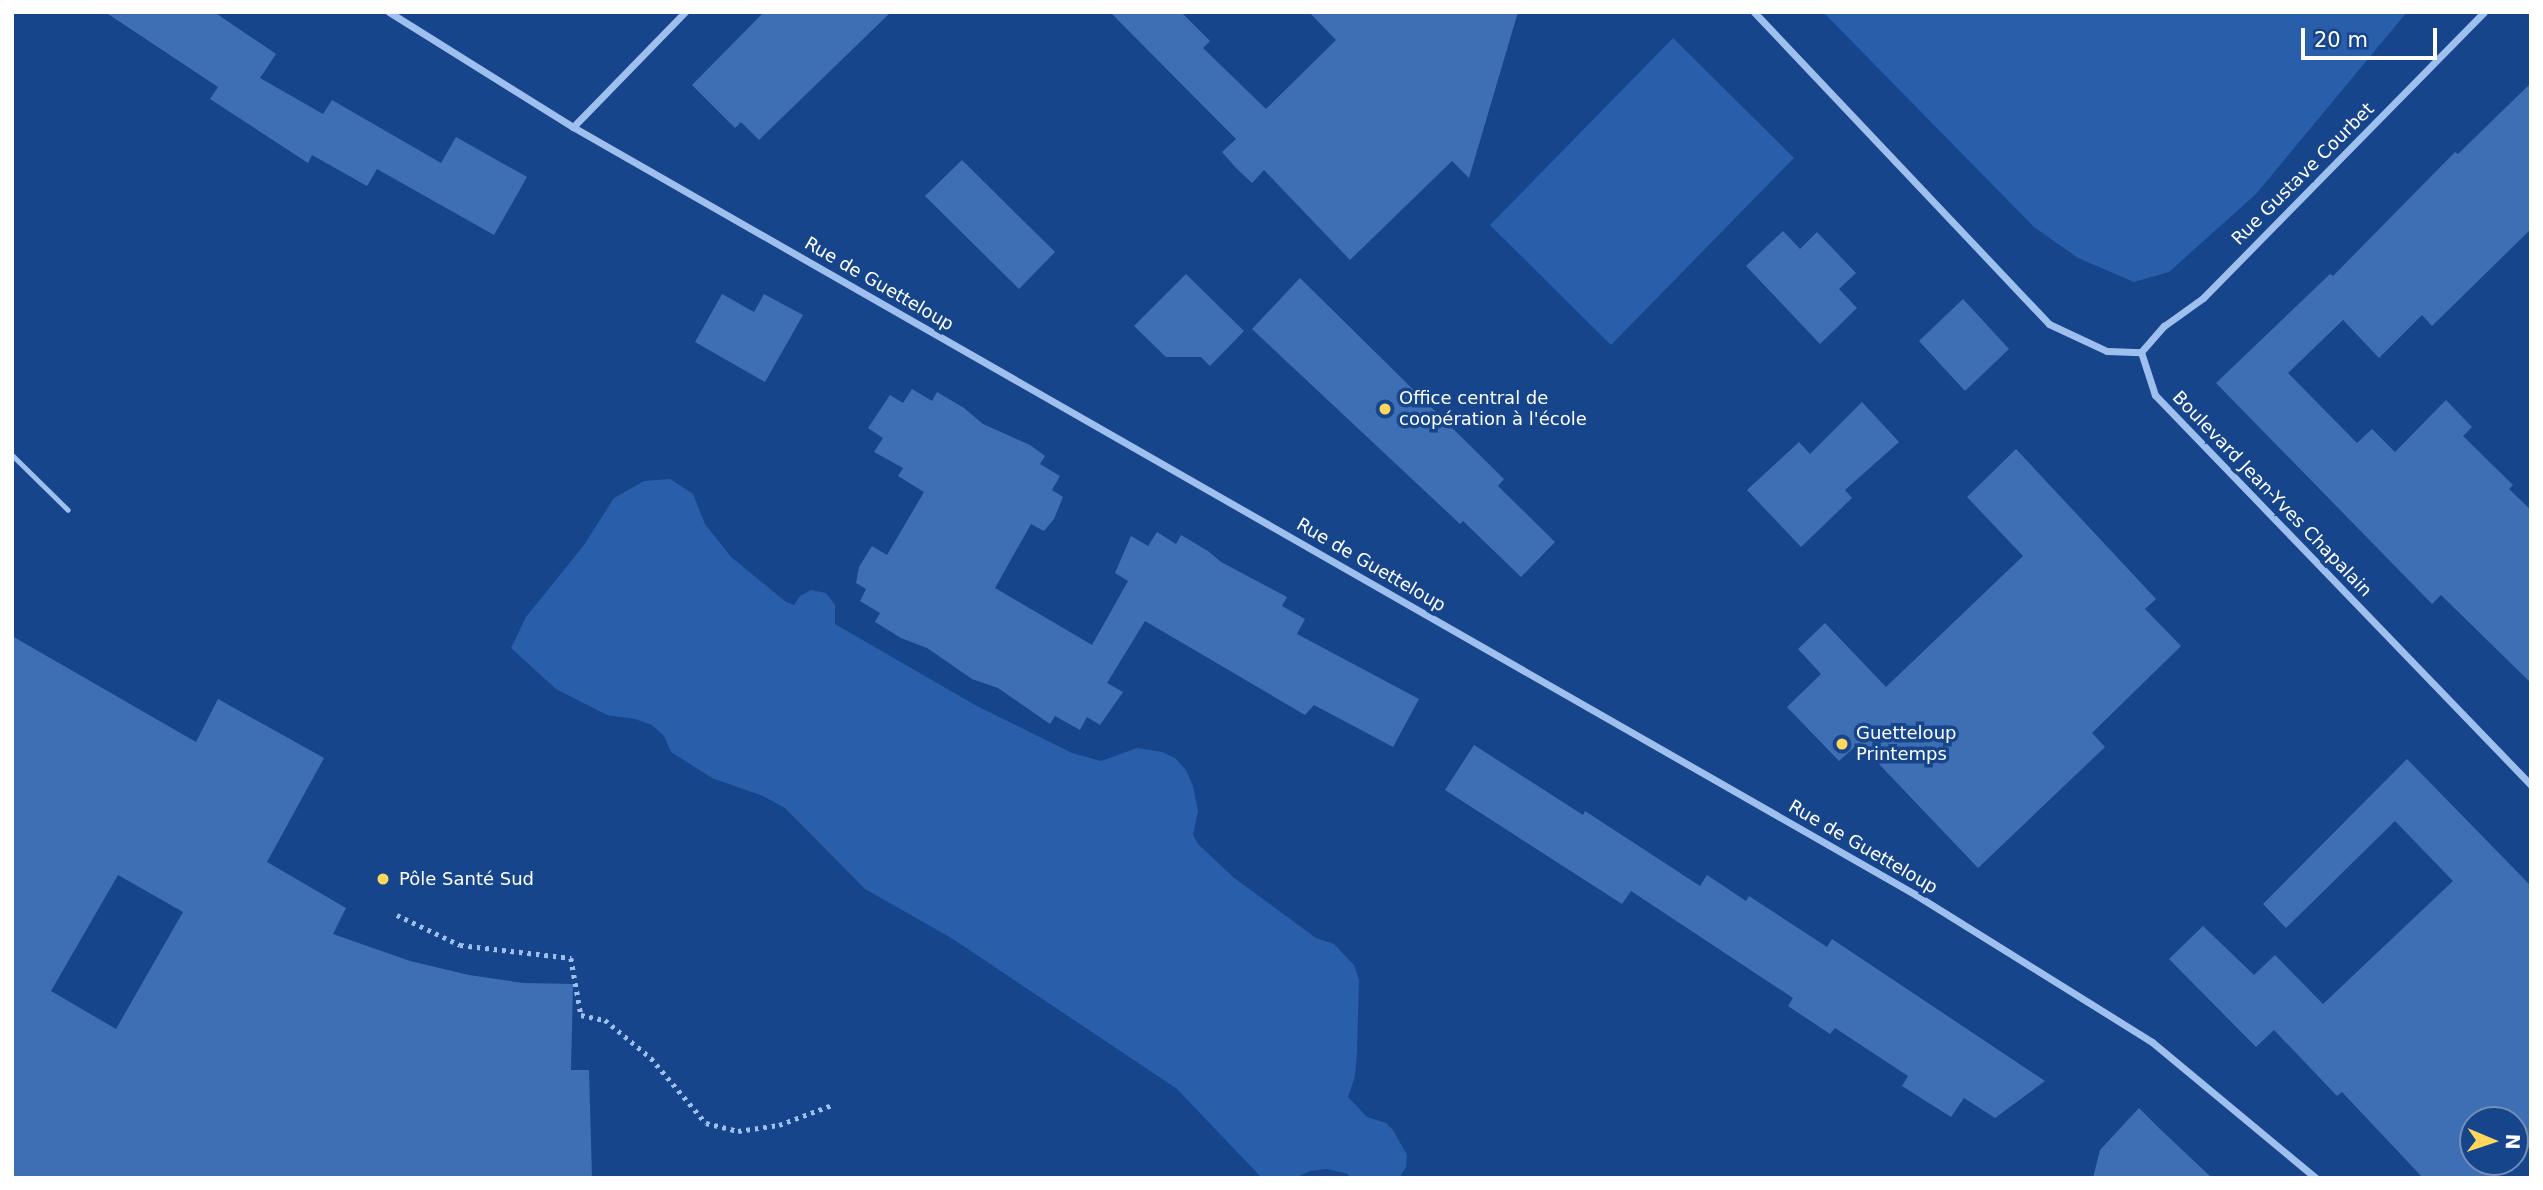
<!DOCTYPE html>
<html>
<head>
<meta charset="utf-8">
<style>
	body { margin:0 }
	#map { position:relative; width:2543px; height:1190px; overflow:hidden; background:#16458c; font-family:"DejaVu Sans",sans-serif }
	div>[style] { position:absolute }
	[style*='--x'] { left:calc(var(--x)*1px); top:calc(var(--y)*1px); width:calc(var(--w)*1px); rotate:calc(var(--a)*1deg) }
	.green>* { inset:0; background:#285eaa }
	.building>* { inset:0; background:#3e6fb4 }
	.path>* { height:4.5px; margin-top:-2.25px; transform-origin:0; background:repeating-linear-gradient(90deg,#9fc0ef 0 3.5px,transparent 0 8.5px) }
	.lane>* { height:5px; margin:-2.5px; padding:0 2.5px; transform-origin:2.5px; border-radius:2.5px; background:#9fc0ef }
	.street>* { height:7px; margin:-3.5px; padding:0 3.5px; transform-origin:3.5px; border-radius:3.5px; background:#9fc0ef }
	.dots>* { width:19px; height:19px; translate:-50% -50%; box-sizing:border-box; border:4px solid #16458c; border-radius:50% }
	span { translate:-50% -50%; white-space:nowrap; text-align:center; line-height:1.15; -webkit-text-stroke:7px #16458c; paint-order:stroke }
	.street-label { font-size:18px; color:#fff }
	.poi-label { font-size:18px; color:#fff }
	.left { translate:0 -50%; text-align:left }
	.frame { position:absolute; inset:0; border:14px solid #fff; pointer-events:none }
	.north { position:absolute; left:2459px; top:1106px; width:70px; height:70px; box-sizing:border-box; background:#16458c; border:2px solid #738fba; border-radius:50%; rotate:92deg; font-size:19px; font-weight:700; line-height:28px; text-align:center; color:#fff }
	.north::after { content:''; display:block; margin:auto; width:24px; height:32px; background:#ffd75d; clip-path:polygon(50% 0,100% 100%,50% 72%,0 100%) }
	.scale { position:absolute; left:2301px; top:28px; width:136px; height:32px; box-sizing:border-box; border:4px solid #fff; border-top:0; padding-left:9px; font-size:21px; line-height:24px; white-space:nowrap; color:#fff; -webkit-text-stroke:5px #16458c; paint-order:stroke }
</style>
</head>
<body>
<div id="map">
	<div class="green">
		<i style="clip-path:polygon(1823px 12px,2407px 12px,2256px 194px,2169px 272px,2134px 282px,2078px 258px,2034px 227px)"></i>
		<i style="clip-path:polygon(1673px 38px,1794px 158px,1611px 345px,1490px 225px)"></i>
		<i style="clip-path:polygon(670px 479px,693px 494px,705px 524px,731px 557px,786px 602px,794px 605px,800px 596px,811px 590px,826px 593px,835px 605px,835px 624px,975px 705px,1072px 753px,1101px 761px,1137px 748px,1162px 752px,1175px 758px,1186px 770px,1193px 786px,1198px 811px,1193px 835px,1198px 844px,1233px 877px,1316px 938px,1334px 944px,1354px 965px,1359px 980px,1357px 1052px,1355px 1076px,1348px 1097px,1367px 1117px,1386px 1123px,1393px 1130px,1407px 1155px,1406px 1167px,1399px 1178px,1349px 1178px,1348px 1174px,1327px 1169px,1310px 1171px,1295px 1178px,1262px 1178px,1177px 1089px,953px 939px,865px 889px,785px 808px,763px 796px,712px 778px,671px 752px,664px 736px,652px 725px,635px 719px,607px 715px,556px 689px,511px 648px,526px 617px,584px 545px,614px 498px,644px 481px)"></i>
	</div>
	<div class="building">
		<i style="clip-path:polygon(105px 12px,214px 12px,276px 54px,260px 78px,323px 114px,332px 100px,441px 163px,456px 137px,527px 177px,494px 235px,377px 169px,367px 186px,312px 155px,308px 163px,210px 99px,218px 87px)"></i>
		<i style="clip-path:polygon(764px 12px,891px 12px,759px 140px,741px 122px,735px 128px,692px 85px)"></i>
		<i style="clip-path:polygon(1110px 12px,1181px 12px,1210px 41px,1203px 48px,1266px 109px,1336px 40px,1309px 12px,1518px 12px,1469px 178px,1452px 161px,1350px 260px,1264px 170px,1252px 183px,1236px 168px,1222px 152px,1236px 139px)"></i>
		<i style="clip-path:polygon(2531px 83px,2531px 229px,2432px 326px,2422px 315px,2379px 358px,2343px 320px,2288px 373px,2357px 443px,2372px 429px,2395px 452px,2446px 400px,2472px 427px,2463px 436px,2513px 485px,2509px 489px,2531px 510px,2531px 683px,2441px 595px,2432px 604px,2216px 383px,2330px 274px,2333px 276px,2455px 152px,2458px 154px)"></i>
		<i style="clip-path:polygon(962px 160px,1055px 252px,1019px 289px,925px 196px)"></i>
		<i style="clip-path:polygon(1783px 231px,1800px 249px,1817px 232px,1856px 273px,1839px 289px,1857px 308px,1820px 344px,1746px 266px)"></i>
		<i style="clip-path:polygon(1186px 274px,1244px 331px,1210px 366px,1201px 357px,1166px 357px,1134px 326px)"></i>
		<i style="clip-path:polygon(1300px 278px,1504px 479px,1498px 486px,1555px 542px,1521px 577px,1463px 521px,1460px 524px,1252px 329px)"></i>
		<i style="clip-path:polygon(722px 294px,754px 312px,764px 294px,803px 315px,765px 382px,695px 342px)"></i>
		<i style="clip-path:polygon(1963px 299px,2009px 349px,1965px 391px,1919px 341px)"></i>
		<i style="clip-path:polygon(912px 389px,932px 401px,937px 392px,964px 408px,983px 424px,1030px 445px,1045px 456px,1040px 464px,1060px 476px,1052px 490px,1063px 497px,1054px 519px,1044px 531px,1031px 524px,995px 588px,1092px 645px,1128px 581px,1115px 573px,1131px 536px,1148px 546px,1157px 532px,1176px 544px,1181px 535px,1208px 551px,1221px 562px,1287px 597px,1282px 606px,1305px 619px,1297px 634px,1419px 699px,1393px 747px,1314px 705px,1305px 715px,1145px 621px,1107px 683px,1123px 692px,1100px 725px,1087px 717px,1080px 730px,1055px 716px,1050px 724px,998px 688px,972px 679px,927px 648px,901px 638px,875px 622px,880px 613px,860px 601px,866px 589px,856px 583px,859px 567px,872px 546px,887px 555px,924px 492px,898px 476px,903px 468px,874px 452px,883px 438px,868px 428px,890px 395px,903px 403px)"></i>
		<i style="clip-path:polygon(1862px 402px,1899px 442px,1845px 490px,1852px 498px,1801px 547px,1747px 490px,1799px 442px,1810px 454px)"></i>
		<i style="clip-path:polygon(2016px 449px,2156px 599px,2145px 609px,2181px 646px,2092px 733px,2105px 747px,1978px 868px,1859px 743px,1839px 761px,1787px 707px,1821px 674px,1798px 649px,1825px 623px,1886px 687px,2023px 556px,1967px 497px)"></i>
		<i style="clip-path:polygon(evenodd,12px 636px,196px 742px,218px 699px,324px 758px,267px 862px,346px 908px,333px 934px,410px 961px,469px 975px,523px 983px,573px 984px,571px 1070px,589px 1070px,592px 1178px,12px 1178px,12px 636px,118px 875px,183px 912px,116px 1029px,51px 991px,118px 875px)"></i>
		<i style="clip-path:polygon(1474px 745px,1583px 815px,1585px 811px,1700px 886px,1707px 875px,1746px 901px,1749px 896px,1827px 947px,1832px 939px,2045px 1081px,1995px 1118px,1964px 1098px,1951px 1117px,1902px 1086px,1908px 1076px,1835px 1028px,1830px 1034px,1788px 1006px,1793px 998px,1631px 891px,1622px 904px,1445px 790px)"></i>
		<i style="clip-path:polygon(2407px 759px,2531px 886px,2531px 1146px,2515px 1161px,2515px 1120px,2473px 1120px,2473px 1162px,2514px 1162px,2497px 1178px,2423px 1178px,2342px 1092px,2337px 1096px,2274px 1030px,2256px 1047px,2169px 959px,2203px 926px,2254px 975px,2275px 955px,2323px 1004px,2453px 881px,2395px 821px,2286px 928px,2263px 904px)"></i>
		<i style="clip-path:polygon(2139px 1108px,2159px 1128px,2212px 1178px,2093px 1178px,2100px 1150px)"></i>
	</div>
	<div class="path">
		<i style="--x:397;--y:915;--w:70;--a:25.5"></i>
		<i style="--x:460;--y:945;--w:112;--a:6.7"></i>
		<i style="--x:571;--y:958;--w:58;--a:80"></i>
		<i style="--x:581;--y:1015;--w:25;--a:12"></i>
		<i style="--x:605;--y:1020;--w:60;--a:39.6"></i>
		<i style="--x:651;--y:1058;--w:85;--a:49.8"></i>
		<i style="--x:706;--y:1123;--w:33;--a:14"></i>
		<i style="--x:738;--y:1131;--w:41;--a:-8.3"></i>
		<i style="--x:779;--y:1125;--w:57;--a:-20.7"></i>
	</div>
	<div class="lane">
		<i style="--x:12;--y:455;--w:78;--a:44.5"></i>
	</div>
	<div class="street">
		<i style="--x:389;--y:12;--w:217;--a:32"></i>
		<i style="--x:573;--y:127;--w:1547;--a:29.76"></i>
		<i style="--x:1916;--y:895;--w:278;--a:31.9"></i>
		<i style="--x:2152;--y:1042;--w:213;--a:39.7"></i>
		<i style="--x:1754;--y:12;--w:429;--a:46.6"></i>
		<i style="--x:2049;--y:324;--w:64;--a:25"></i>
		<i style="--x:2107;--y:351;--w:34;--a:2"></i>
		<i style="--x:573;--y:127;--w:161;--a:-45.8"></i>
		<i style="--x:2141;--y:352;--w:45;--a:72"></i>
		<i style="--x:2155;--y:395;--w:542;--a:46.05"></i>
		<i style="--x:2141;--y:352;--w:35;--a:-49"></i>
		<i style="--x:2164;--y:326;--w:48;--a:-35.7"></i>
		<i style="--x:2203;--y:298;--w:401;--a:-45.5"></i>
	</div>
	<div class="dots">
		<i style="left:1385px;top:409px;background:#ffd75d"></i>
		<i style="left:1842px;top:744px;background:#ffd75d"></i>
		<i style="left:383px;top:879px;background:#ffd75d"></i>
	</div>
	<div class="street-label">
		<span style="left:2303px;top:174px;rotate:-45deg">Rue Gustave Courbet</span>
		<span style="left:879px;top:284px;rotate:30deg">Rue de Guetteloup</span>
		<span style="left:2272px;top:494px;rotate:46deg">Boulevard Jean-Yves Chapalain</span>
		<span style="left:1371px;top:565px;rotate:30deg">Rue de Guetteloup</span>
		<span style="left:1863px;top:847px;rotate:30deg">Rue de Guetteloup</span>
	</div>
	<div class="poi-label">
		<span class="left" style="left:1399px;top:409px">Office central de<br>coopération à l'école</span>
		<span class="left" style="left:1856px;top:744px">Guetteloup<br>Printemps</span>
		<span class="left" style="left:399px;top:879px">Pôle Santé Sud</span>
	</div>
	<div class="frame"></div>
	<div class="north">N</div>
	<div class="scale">20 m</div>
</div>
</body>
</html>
